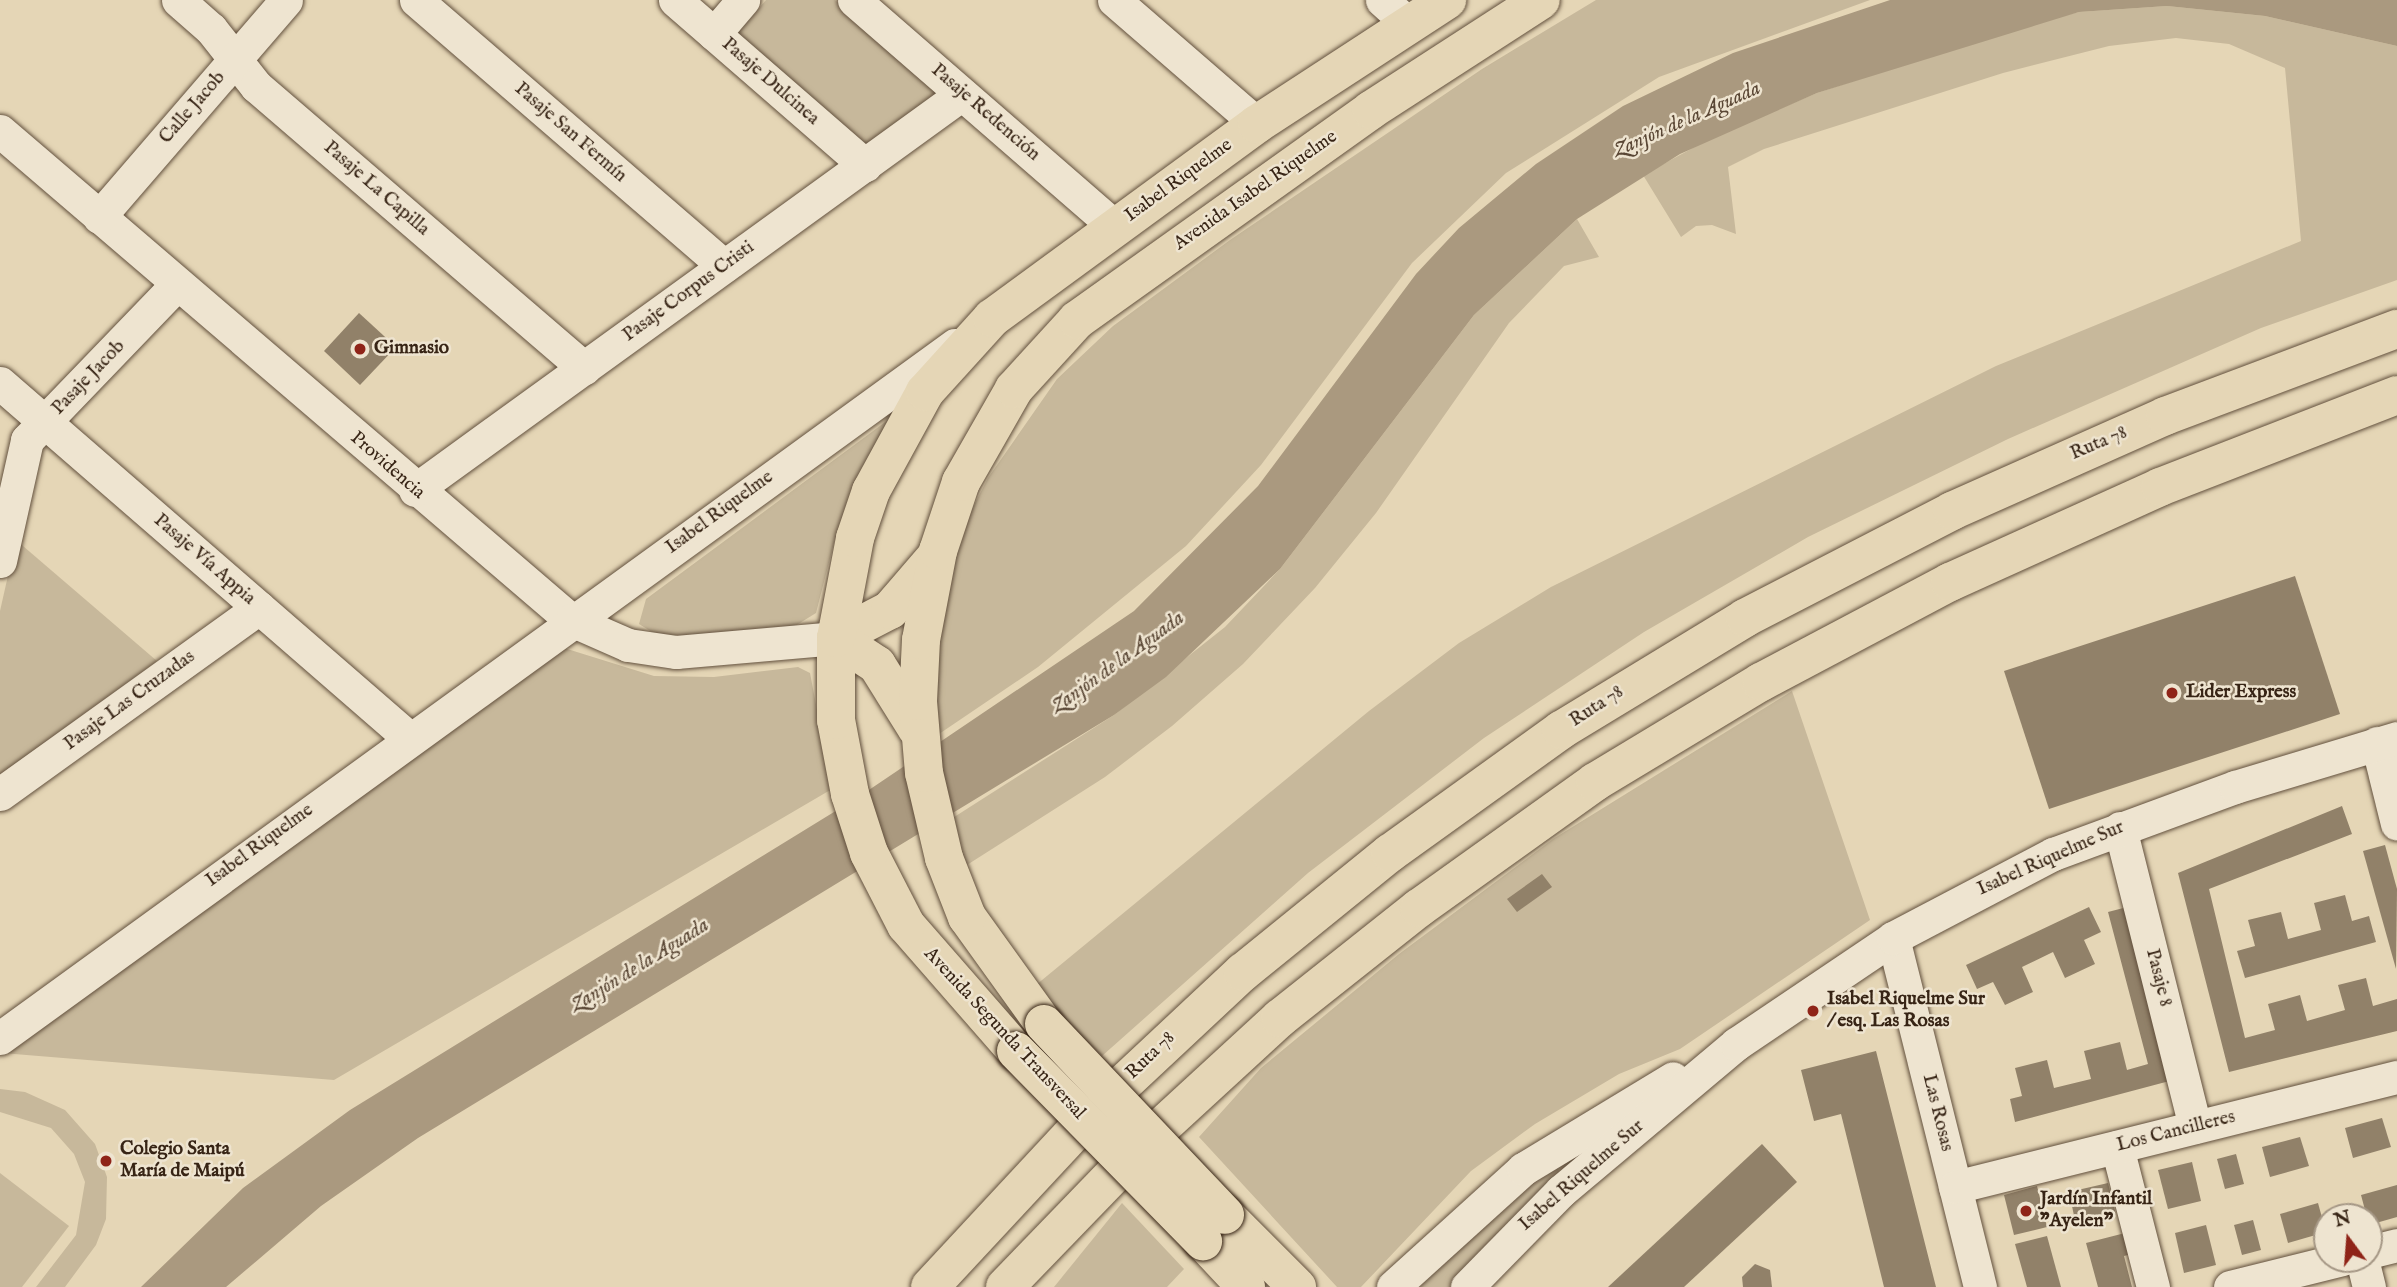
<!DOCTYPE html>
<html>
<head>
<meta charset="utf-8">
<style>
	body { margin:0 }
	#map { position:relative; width:2397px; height:1287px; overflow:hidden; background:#e5d6b6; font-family:"IM FELL English",serif }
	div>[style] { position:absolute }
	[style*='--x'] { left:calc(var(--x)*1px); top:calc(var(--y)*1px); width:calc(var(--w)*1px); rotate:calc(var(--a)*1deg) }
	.green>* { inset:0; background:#c7b89b }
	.water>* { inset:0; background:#aa997f }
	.building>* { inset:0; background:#918169 }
	.roads { filter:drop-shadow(0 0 2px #62503d) drop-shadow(0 0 2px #62503d) }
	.minor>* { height:33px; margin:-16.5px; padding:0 16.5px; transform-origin:16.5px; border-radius:16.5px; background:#eee4d0 }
	.major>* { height:38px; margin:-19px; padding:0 19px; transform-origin:19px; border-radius:19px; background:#e5d6b6 }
	.highway>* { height:38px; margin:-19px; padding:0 19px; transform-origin:19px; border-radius:19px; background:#e5d6b6 }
	.bridges { filter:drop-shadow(0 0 2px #372415) drop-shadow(0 0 2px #372415) }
	.major-bridge>* { height:38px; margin:-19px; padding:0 19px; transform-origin:19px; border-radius:19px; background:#e5d6b6 }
	.dots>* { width:19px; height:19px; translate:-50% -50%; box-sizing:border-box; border:4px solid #eee4d0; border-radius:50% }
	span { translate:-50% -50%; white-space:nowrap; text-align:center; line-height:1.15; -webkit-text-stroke:5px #eee4d0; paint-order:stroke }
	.street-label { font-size:19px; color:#372415 }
	.poi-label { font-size:19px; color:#372415; font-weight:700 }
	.left { translate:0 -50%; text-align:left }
	.water-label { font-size:21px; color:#5a4735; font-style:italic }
	.north { position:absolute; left:2313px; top:1203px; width:70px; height:70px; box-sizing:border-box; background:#eee4d0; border:2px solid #a59785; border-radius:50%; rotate:344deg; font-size:19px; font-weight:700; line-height:28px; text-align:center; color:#372415 }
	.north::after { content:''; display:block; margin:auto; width:24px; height:32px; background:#8f2418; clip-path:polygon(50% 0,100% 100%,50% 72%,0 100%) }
</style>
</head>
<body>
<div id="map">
	<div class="green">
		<i style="clip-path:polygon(766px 0,835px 0,941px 92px,859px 152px,732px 40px)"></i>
		<i style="clip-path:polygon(1596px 0,1870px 0,1659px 77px,1506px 173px,1412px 263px,1261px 465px,1186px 546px,1038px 667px,939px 734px,936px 693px,945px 584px,966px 521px,988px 478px,1057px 379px,1113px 326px,1230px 240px,1482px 69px)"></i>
		<i style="clip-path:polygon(2167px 6px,2265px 16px,2397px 46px,2397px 280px,2261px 328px,2008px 439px,1808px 537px,1644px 632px,1484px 738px,1308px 873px,1102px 1056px,1061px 1016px,1036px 985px,1369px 711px,1459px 643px,1551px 587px,1996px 366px,2301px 241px,2285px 68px,2229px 44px,2176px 38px,2109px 46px,2003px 73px,1764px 149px,1728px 167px,1736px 234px,1712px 225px,1696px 226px,1681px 237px,1643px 175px,1715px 136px,1817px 93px,2026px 25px,2079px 12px)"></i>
		<i style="clip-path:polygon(1577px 219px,1599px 257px,1564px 266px,1509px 323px,1376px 513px,1315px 588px,1243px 664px,1172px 726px,1105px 777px,959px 870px,937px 828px,1114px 715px,1225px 627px,1280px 569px,1474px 315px)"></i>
		<i style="clip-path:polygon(888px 420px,835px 539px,816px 613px,795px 626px,665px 640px,639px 624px,646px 599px)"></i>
		<i style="clip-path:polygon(16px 540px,157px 661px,0 775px,0 611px)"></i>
		<i style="clip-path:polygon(564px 648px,654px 676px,714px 677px,798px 667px,810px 673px,832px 789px,334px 1080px,2px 1053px)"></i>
		<i style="clip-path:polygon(1792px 691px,1870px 920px,1680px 1049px,1619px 1074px,1535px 1124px,1471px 1171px,1361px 1287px,1337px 1287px,1199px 1137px,1261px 1068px,1399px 954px,1553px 839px)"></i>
		<i style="clip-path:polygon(0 1089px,25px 1092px,65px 1110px,95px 1144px,107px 1177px,106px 1219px,96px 1245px,65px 1287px,36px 1287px,76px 1235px,85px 1182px,74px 1154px,51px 1128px,0 1112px)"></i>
		<i style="clip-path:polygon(1557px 1165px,1563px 1186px,1457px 1287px,1420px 1287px,1508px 1198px)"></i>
		<i style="clip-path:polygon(0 1173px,69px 1226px,22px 1287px,0 1287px)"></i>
		<i style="clip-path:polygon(1122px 1203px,1184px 1269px,1167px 1287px,1054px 1287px)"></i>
	</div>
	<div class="water">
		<i style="clip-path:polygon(1890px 0,2397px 0,2397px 46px,2265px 16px,2167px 6px,2079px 12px,1817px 93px,1680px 154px,1577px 219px,1474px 315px,1280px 569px,1166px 677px,1114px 715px,418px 1138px,321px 1206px,226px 1287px,141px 1287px,243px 1188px,350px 1110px,860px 796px,1134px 611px,1258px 486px,1416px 274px,1459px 228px,1536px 164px,1623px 106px,1733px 53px)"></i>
	</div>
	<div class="building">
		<i style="clip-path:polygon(359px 313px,396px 347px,360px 385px,324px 351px)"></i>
		<i style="clip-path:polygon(2295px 576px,2340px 714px,2049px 809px,2004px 671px)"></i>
		<i style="clip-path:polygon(2342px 806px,2352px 834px,2209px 889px,2245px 1038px,2275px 1030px,2268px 1004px,2300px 995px,2307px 1021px,2345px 1010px,2338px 985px,2366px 978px,2373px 1006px,2397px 999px,2397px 1031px,2229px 1072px,2178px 873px)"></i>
		<i style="clip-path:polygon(2385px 845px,2397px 889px,2396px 969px,2363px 851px)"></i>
		<i style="clip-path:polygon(1542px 874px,1552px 887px,1517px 912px,1507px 899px)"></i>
		<i style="clip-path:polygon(2345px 895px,2352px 921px,2369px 916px,2376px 942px,2245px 978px,2237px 951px,2255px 946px,2248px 920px,2281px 912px,2288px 939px,2321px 930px,2314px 903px)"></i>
		<i style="clip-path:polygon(2131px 906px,2177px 1079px,2015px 1122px,2010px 1099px,2022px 1096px,2015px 1068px,2047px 1060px,2054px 1088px,2091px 1079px,2084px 1051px,2120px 1042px,2127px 1070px,2148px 1064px,2108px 912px)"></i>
		<i style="clip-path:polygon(2089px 907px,2101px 932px,2084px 940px,2095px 964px,2065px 978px,2053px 952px,2022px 967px,2033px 992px,2005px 1005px,1993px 982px,1977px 989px,1966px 965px)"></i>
		<i style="clip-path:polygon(1876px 1051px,1936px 1287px,1884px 1287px,1841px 1114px,1814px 1121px,1801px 1070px)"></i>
		<i style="clip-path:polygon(2382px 1118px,2391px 1147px,2353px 1158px,2345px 1128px)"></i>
		<i style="clip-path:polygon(2300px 1137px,2309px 1166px,2270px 1177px,2262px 1147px)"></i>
		<i style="clip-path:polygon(1762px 1144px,1797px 1182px,1684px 1287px,1608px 1287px)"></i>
		<i style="clip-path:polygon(2236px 1154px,2244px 1184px,2225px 1189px,2217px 1159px)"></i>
		<i style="clip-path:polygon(2192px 1162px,2201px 1201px,2168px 1209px,2158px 1170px)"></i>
		<i style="clip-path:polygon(2108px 1183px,2116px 1215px,2076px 1225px,2069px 1192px)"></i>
		<i style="clip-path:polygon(2397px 1185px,2397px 1217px,2369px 1225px,2361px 1195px)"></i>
		<i style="clip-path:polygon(2037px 1186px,2047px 1227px,2014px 1235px,2004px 1195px)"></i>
		<i style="clip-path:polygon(2318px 1203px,2326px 1232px,2288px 1243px,2280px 1214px)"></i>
		<i style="clip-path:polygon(2253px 1220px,2261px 1250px,2242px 1255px,2234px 1225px)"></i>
		<i style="clip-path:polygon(2206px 1225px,2216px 1265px,2184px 1273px,2175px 1233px)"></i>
		<i style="clip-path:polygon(2129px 1232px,2135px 1253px,2124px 1256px,2132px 1287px,2098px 1287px,2086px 1243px)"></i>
		<i style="clip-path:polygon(2047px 1236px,2061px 1287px,2027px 1287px,2015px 1244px)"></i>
		<i style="clip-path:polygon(1755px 1264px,1770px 1270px,1772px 1287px,1743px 1287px,1742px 1277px)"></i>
	</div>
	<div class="roads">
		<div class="minor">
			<i style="--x:178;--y:0;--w:44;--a:41.3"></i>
			<i style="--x:211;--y:29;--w:73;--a:51.7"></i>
			<i style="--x:256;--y:86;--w:433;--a:40.7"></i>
			<i style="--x:416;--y:0;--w:407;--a:40.8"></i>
			<i style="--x:675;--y:0;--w:252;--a:41"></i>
			<i style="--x:854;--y:0;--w:346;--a:41"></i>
			<i style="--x:1114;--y:0;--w:189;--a:40.9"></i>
			<i style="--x:1382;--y:0;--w:36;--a:42"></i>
			<i style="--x:714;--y:34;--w:45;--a:-49.5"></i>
			<i style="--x:0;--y:131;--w:752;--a:40.58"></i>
			<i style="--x:571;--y:620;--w:62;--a:23.7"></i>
			<i style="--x:628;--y:645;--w:49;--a:8.3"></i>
			<i style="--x:676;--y:652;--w:161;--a:-5"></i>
			<i style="--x:99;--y:217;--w:286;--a:-49.2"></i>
			<i style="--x:0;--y:383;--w:540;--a:40.95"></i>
			<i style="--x:415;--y:490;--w:675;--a:-35.9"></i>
			<i style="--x:0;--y:561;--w:124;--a:-77.4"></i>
			<i style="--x:27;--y:440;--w:216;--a:-46.1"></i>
			<i style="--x:2377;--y:743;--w:83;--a:76.1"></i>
			<i style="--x:0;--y:794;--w:319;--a:-35.7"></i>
			<i style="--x:2120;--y:828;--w:308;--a:75.9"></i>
			<i style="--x:1893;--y:938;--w:360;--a:76"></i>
			<i style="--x:0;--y:1038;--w:1180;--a:-35.97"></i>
			<i style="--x:2117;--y:1147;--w:145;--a:75.6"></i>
			<i style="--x:1955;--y:1187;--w:455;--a:-14"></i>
			<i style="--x:2369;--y:1252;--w:29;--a:-14"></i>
			<i style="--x:2362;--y:1259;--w:29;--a:76"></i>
			<i style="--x:1393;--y:1287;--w:176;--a:-42.2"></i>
			<i style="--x:1523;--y:1169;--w:175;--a:-31.2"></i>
			<i style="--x:1467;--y:1287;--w:134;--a:-45.6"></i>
			<i style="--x:1561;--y:1191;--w:229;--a:-40"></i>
			<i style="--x:1736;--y:1044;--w:189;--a:-34"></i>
			<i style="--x:1893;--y:938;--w:181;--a:-27.7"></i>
			<i style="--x:2053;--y:854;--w:194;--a:-20.2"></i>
			<i style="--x:2235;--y:787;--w:169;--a:-16.8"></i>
			<i style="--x:2230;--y:1287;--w:115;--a:-14"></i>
		</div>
		<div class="major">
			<i style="--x:836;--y:638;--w:61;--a:-27.4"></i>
			<i style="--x:890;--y:610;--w:66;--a:-49.3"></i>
			<i style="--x:836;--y:638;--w:49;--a:33.4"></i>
			<i style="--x:877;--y:665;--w:75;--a:58"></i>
			<i style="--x:1044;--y:1024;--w:132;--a:-125.7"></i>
			<i style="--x:967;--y:917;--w:63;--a:-111.3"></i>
			<i style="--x:944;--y:858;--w:87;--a:-103.2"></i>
			<i style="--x:924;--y:773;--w:72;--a:-94.8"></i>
			<i style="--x:918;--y:701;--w:61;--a:-87.2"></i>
			<i style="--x:921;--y:640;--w:91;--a:-79.2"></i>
			<i style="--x:938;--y:551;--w:73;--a:-71.6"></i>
			<i style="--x:961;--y:482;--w:107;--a:-60.3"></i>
			<i style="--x:1014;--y:389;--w:93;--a:-47.6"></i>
			<i style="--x:1077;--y:320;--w:361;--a:-35.5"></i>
			<i style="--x:1371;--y:110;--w:202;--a:-32.9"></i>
			<i style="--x:1016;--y:1051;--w:167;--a:-131.1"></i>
			<i style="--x:906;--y:925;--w:81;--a:-117.2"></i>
			<i style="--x:869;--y:853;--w:62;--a:-107.9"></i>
			<i style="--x:850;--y:794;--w:75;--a:-100.7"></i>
			<i style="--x:836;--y:720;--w:82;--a:-90"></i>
			<i style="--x:836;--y:638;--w:102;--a:-79.2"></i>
			<i style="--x:855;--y:538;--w:50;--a:-71.2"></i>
			<i style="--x:871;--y:491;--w:113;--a:-61.4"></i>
			<i style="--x:925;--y:392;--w:100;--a:-47.8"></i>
			<i style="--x:992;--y:318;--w:328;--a:-36.2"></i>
			<i style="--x:1257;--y:124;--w:227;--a:-33.1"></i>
			<i style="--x:1225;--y:1215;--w:102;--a:45"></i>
			<i style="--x:1203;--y:1241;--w:63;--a:46.9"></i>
		</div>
		<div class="highway">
			<i style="--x:930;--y:1287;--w:236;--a:-47.1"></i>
			<i style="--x:1091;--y:1114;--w:208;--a:-43.1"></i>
			<i style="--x:1243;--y:972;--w:189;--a:-39"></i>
			<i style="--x:1390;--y:853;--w:211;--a:-35.7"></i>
			<i style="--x:1561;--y:730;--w:215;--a:-31.3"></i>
			<i style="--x:1745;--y:618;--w:233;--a:-27.3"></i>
			<i style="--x:1952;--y:511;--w:233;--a:-24"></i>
			<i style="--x:2165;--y:416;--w:248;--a:-20.6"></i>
			<i style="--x:1005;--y:1287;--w:199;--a:-46"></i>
			<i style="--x:1143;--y:1144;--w:186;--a:-42.6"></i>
			<i style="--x:1280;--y:1018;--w:177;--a:-38.4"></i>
			<i style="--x:1419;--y:908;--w:216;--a:-35.6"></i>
			<i style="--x:1595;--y:782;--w:194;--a:-31.1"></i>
			<i style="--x:1761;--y:682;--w:214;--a:-27.9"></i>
			<i style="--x:1950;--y:582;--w:230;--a:-24.3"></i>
			<i style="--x:2160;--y:487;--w:254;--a:-21.2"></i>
		</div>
	</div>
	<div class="bridges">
		<div class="major-bridge">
			<i style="--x:1044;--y:1024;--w:263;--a:46.5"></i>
			<i style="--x:1016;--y:1051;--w:267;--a:45.5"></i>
		</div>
	</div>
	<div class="dots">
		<i style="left:360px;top:349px;background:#8f2418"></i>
		<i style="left:2172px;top:693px;background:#8f2418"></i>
		<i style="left:1813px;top:1011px;background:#8f2418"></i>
		<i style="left:106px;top:1161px;background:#8f2418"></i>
		<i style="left:2026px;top:1211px;background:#8f2418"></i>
	</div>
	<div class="street-label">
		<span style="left:770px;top:82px;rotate:41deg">Pasaje Dulcinea</span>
		<span style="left:193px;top:108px;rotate:-49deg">Calle Jacob</span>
		<span style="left:985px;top:113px;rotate:41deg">Pasaje Redención</span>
		<span style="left:570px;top:133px;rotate:41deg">Pasaje San Fermín</span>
		<span style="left:1179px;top:181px;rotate:-36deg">Isabel Riquelme</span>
		<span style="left:376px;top:189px;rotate:41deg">Pasaje La Capilla</span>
		<span style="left:1256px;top:191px;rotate:-35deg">Avenida Isabel Riquelme</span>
		<span style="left:689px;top:292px;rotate:-36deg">Pasaje Corpus Cristi</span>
		<span style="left:89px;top:378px;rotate:-46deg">Pasaje Jacob</span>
		<span style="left:2099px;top:444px;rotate:-23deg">Ruta 78</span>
		<span style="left:387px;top:466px;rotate:41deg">Providencia</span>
		<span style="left:720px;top:513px;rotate:-36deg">Isabel Riquelme</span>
		<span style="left:204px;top:560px;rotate:41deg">Pasaje Vía Appia</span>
		<span style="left:130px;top:701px;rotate:-36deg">Pasaje Las Cruzadas</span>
		<span style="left:1597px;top:707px;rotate:-33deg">Ruta 78</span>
		<span style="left:260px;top:846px;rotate:-36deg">Isabel Riquelme</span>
		<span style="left:2051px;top:859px;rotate:-24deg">Isabel Riquelme Sur</span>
		<span style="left:2158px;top:978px;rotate:76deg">Pasaje 8</span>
		<span style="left:1004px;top:1034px;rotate:47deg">Avenida Segunda Transversal</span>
		<span style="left:1151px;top:1056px;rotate:-44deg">Ruta 78</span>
		<span style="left:1937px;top:1113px;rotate:76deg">Las Rosas</span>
		<span style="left:2176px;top:1132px;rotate:-14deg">Los Cancilleres</span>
		<span style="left:1582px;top:1176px;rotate:-41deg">Isabel Riquelme Sur</span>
	</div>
	<div class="poi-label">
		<span class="left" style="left:374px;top:349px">Gimnasio</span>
		<span class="left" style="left:2186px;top:693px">Lider Express</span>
		<span class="left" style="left:1827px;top:1011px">Isabel Riquelme Sur<br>/ esq. Las Rosas</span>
		<span class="left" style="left:120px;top:1161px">Colegio Santa<br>María de Maipú</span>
		<span class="left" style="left:2040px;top:1211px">Jardín Infantil<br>"Ayelen"</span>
	</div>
	<div class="water-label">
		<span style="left:1687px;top:120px;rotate:-24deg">Zanjón de la Aguada</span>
		<span style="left:1118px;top:663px;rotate:-36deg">Zanjón de la Aguada</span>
		<span style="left:640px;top:966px;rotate:-32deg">Zanjón de la Aguada</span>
	</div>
	<div class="north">N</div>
</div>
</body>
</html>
